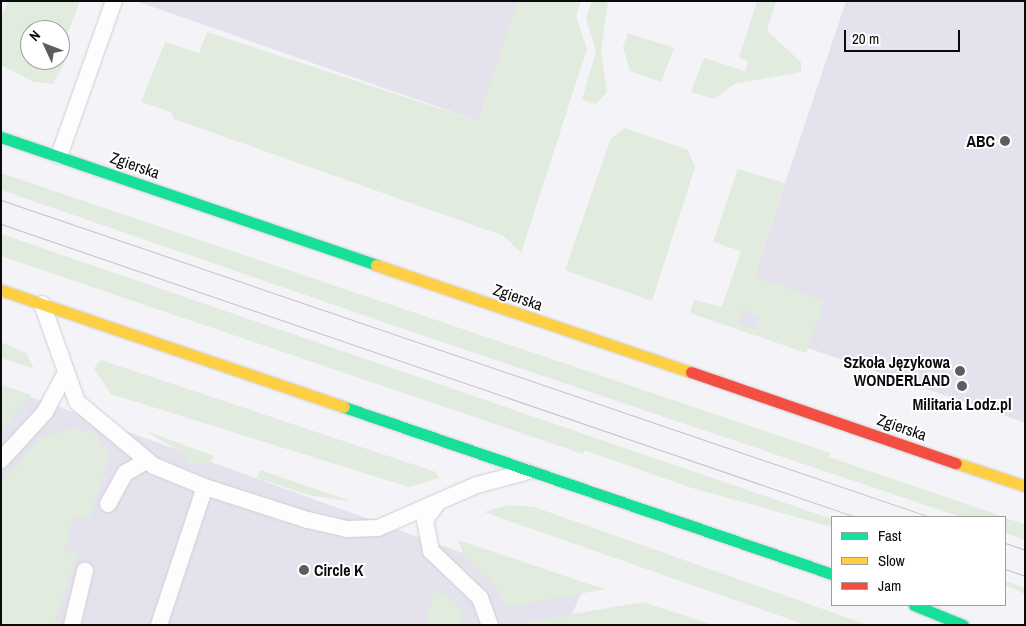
<!DOCTYPE html>
<html>
<head>
<meta charset="utf-8">
<style>
	body { margin:0 }
	#map { position:relative; width:1026px; height:626px; overflow:hidden; background:#f4f3f8; font-family:"Archivo Narrow",sans-serif }
	div>[style] { position:absolute }
	[style*='--x'] { left:calc(var(--x)*1px); top:calc(var(--y)*1px); width:calc(var(--w)*1px); rotate:calc(var(--a)*1deg) }
	.built>* { inset:0; background:#e4e3ed }
	.green>* { inset:0; background:#e1ebde }
	.roads { filter:drop-shadow(0 0 1px #cfced2) drop-shadow(0 0 1px #cfced2) }
	.lane>* { height:16px; margin:-8px; padding:0 8px; transform-origin:8px; border-radius:8px; background:#fdfdfe }
	.fast>* { height:11px; margin:-5.5px; padding:0 5.5px; transform-origin:5.5px; border-radius:5.5px; background:#16e098 }
	.slow>* { height:11px; margin:-5.5px; padding:0 5.5px; transform-origin:5.5px; border-radius:5.5px; background:#ffcf43 }
	.jam>* { height:11px; margin:-5.5px; padding:0 5.5px; transform-origin:5.5px; border-radius:5.5px; background:#f24e42 }
	.tram>* { height:1px; margin:-0.5px; padding:0 0.5px; transform-origin:0.5px; border-radius:0.5px; background:#c1c1c2 }
	.dots>* { width:14px; height:14px; translate:-50% -50%; box-sizing:border-box; border:2px solid #fff; border-radius:50% }
	span { translate:-50% -50%; white-space:nowrap; text-align:center; line-height:1.15; -webkit-text-stroke:4px #fff; paint-order:stroke }
	.poi-label { font-size:16px; color:#0b0b0e; font-weight:700 }
	.right { translate:-100% -50%; text-align:right }
	.left { translate:0 -50%; text-align:left }
	.street-label { font-size:16px; color:#0b0b0e }
	.frame { position:absolute; inset:0; border:2px solid #0b0b0e; pointer-events:none }
	.legend { position:absolute; left:831px; top:516px; width:175px; height:90px; box-sizing:border-box; background:#fff; border:1px solid #9d9d9f; margin:0; padding:6px 9px; list-style:none; font-size:15px; color:#0b0b0e }
	.legend li { display:flex; align-items:center; gap:10px; height:25px }
	.legend b { width:25px; border:1px solid #9d9d9f }
	.north { position:absolute; left:20px; top:20px; width:50px; height:50px; box-sizing:border-box; background:#fff; border:1px solid #9d9d9f; border-radius:50%; rotate:313deg; font-size:14px; font-weight:700; line-height:20px; text-align:center; color:#0b0b0e }
	.north::after { content:''; display:block; margin:auto; width:18px; height:22px; background:#5d5c60; clip-path:polygon(50% 0,100% 100%,50% 72%,0 100%) }
	.scale { position:absolute; left:844px; top:30px; width:116px; height:22px; box-sizing:border-box; border:2px solid #0b0b0e; border-top:0; padding-left:6px; font-size:15px; line-height:18px; white-space:nowrap; color:#0b0b0e; -webkit-text-stroke:4px #fff; paint-order:stroke }
</style>
</head>
<body>
<div id="map">
	<div class="built">
		<i style="clip-path:polygon(136px 1px,518px 1px,478px 121px)"></i>
		<i style="clip-path:polygon(846px 1px,1025px 1px,1025px 423px,738px 324px)"></i>
		<i style="clip-path:polygon(1px 386px,493px 564px,586px 583px,567px 625px,1px 625px)"></i>
	</div>
	<div class="green">
		<i style="clip-path:polygon(evenodd,8px 1px,80px 1px,60px 54px,66px 60px,53px 84px,34px 82px,1px 65px,1px 18px,8px 1px,30px 30px,60px 30px,60px 60px,30px 60px,30px 30px)"></i>
		<i style="clip-path:polygon(517px 1px,581px 1px,576px 16px,587px 49px,521px 253px,504px 236px,174px 119px,171px 112px,141px 102px,165px 42px,199px 53px,207px 32px,478px 121px)"></i>
		<i style="clip-path:polygon(592px 1px,608px 1px,601px 51px,607px 92px,596px 104px,582px 100px,596px 51px,586px 18px)"></i>
		<i style="clip-path:polygon(757px 1px,776px 1px,767px 31px,801px 62px,801px 72px,734px 84px,714px 99px,691px 92px,704px 58px,745px 71px,748px 61px,739px 58px)"></i>
		<i style="clip-path:polygon(628px 33px,674px 48px,661px 82px,630px 71px,623px 47px)"></i>
		<i style="clip-path:polygon(625px 128px,688px 150px,695px 167px,652px 301px,565px 270px,611px 138px)"></i>
		<i style="clip-path:polygon(evenodd,738px 169px,785px 183px,754px 276px,824px 301px,806px 353px,690px 313px,694px 300px,722px 307px,741px 251px,713px 242px,738px 169px,743px 310px,760px 316px,755px 330px,738px 324px,743px 310px)"></i>
		<i style="clip-path:polygon(1px 173px,830px 453px,829px 457px,1004px 517px,961px 517px,430px 338px,1px 190px)"></i>
		<i style="clip-path:polygon(1px 234px,832px 519px,832px 527px,692px 488px,584px 450px,583px 454px,1px 256px)"></i>
		<i style="clip-path:polygon(1px 342px,26px 353px,34px 369px,1px 358px)"></i>
		<i style="clip-path:polygon(101px 360px,436px 472px,439px 478px,409px 487px,111px 394px,94px 368px)"></i>
		<i style="clip-path:polygon(1px 385px,31px 395px,1px 433px)"></i>
		<i style="clip-path:polygon(72px 428px,95px 433px,110px 455px,89px 519px,75px 516px,64px 550px,77px 555px,54px 625px,1px 625px,1px 482px,39px 439px)"></i>
		<i style="clip-path:polygon(144px 430px,214px 456px,210px 463px,190px 464px,184px 454px)"></i>
		<i style="clip-path:polygon(260px 470px,351px 501px,312px 496px,257px 478px)"></i>
		<i style="clip-path:polygon(508px 505px,534px 507px,868px 625px,806px 625px,484px 512px)"></i>
		<i style="clip-path:polygon(1005px 518px,1025px 524px,1025px 540px,1005px 533px)"></i>
		<i style="clip-path:polygon(458px 540px,586px 583px,606px 589px,508px 607px,490px 580px,464px 555px)"></i>
		<i style="clip-path:polygon(1005px 581px,1025px 588px,1025px 594px,1005px 585px)"></i>
		<i style="clip-path:polygon(435px 588px,458px 604px,464px 625px,425px 625px)"></i>
		<i style="clip-path:polygon(643px 602px,713px 625px,516px 625px,516px 624px)"></i>
	</div>
	<div class="roads">
		<div class="lane">
			<i style="--x:59;--y:156;--w:164;--a:-70.5"></i>
			<i style="--x:42;--y:304;--w:104;--a:70.3"></i>
			<i style="--x:77;--y:402;--w:100;--a:39.7"></i>
			<i style="--x:154;--y:466;--w:55;--a:22.4"></i>
			<i style="--x:205;--y:487;--w:108;--a:17.8"></i>
			<i style="--x:308;--y:520;--w:40;--a:13"></i>
			<i style="--x:347;--y:529;--w:31;--a:-2"></i>
			<i style="--x:378;--y:528;--w:108;--a:-23.5"></i>
			<i style="--x:477;--y:485;--w:51;--a:-14.9"></i>
			<i style="--x:1;--y:460;--w:65;--a:-47.5"></i>
			<i style="--x:45;--y:412;--w:43;--a:-62.2"></i>
			<i style="--x:108;--y:504;--w:35;--a:-61"></i>
			<i style="--x:125;--y:473;--w:25;--a:-29"></i>
			<i style="--x:436;--y:505;--w:19;--a:126"></i>
			<i style="--x:425;--y:520;--w:32;--a:79"></i>
			<i style="--x:431;--y:551;--w:68;--a:43.8"></i>
			<i style="--x:480;--y:598;--w:29;--a:70"></i>
			<i style="--x:72;--y:625;--w:56;--a:-76.5"></i>
			<i style="--x:159;--y:625;--w:145;--a:-71.6"></i>
		</div>
		<div class="fast">
			<i style="--x:1;--y:137;--w:396;--a:18.8"></i>
			<i style="--x:344;--y:407;--w:516;--a:18.89"></i>
			<i style="--x:914;--y:605;--w:53;--a:22.2"></i>
		</div>
		<div class="slow">
			<i style="--x:376;--y:265;--w:333;--a:18.8"></i>
			<i style="--x:1;--y:290;--w:362;--a:18.8"></i>
			<i style="--x:956;--y:463;--w:73;--a:18.4"></i>
		</div>
		<div class="jam">
			<i style="--x:691;--y:372;--w:280;--a:19"></i>
		</div>
	</div>
	<div class="tram">
		<i style="--x:1;--y:200;--w:982;--a:18.84"></i>
		<i style="--x:1;--y:224;--w:904;--a:18.92"></i>
		<i style="--x:1005;--y:543;--w:21;--a:19"></i>
		<i style="--x:1005;--y:569;--w:21;--a:19"></i>
	</div>
	<div class="dots">
		<i style="left:1005px;top:141px;background:#5d5c60"></i>
		<i style="left:960px;top:371px;background:#5d5c60"></i>
		<i style="left:962px;top:386px;background:#5d5c60"></i>
		<i style="left:304px;top:570px;background:#5d5c60"></i>
	</div>
	<div class="poi-label">
		<span class="right" style="left:995px;top:141px">ABC</span>
		<span class="right" style="left:950px;top:371px">Szkoła Językowa<br>WONDERLAND</span>
		<span style="left:962px;top:404px">Militaria Lodz.pl</span>
		<span class="left" style="left:314px;top:570px">Circle K</span>
	</div>
	<div class="street-label">
		<span style="left:135px;top:165px;rotate:19deg">Zgierska</span>
		<span style="left:518px;top:297px;rotate:19deg">Zgierska</span>
		<span style="left:902px;top:427px;rotate:19deg">Zgierska</span>
	</div>
	<div class="frame"></div>
	<ul class="legend">
	<li><b style="height:6px;background:#16e098"></b>Fast</li>
	<li><b style="height:6px;background:#ffcf43"></b>Slow</li>
	<li><b style="height:6px;background:#f24e42"></b>Jam</li>
	</ul>
	<div class="north">N</div>
	<div class="scale">20 m</div>
</div>
</body>
</html>
